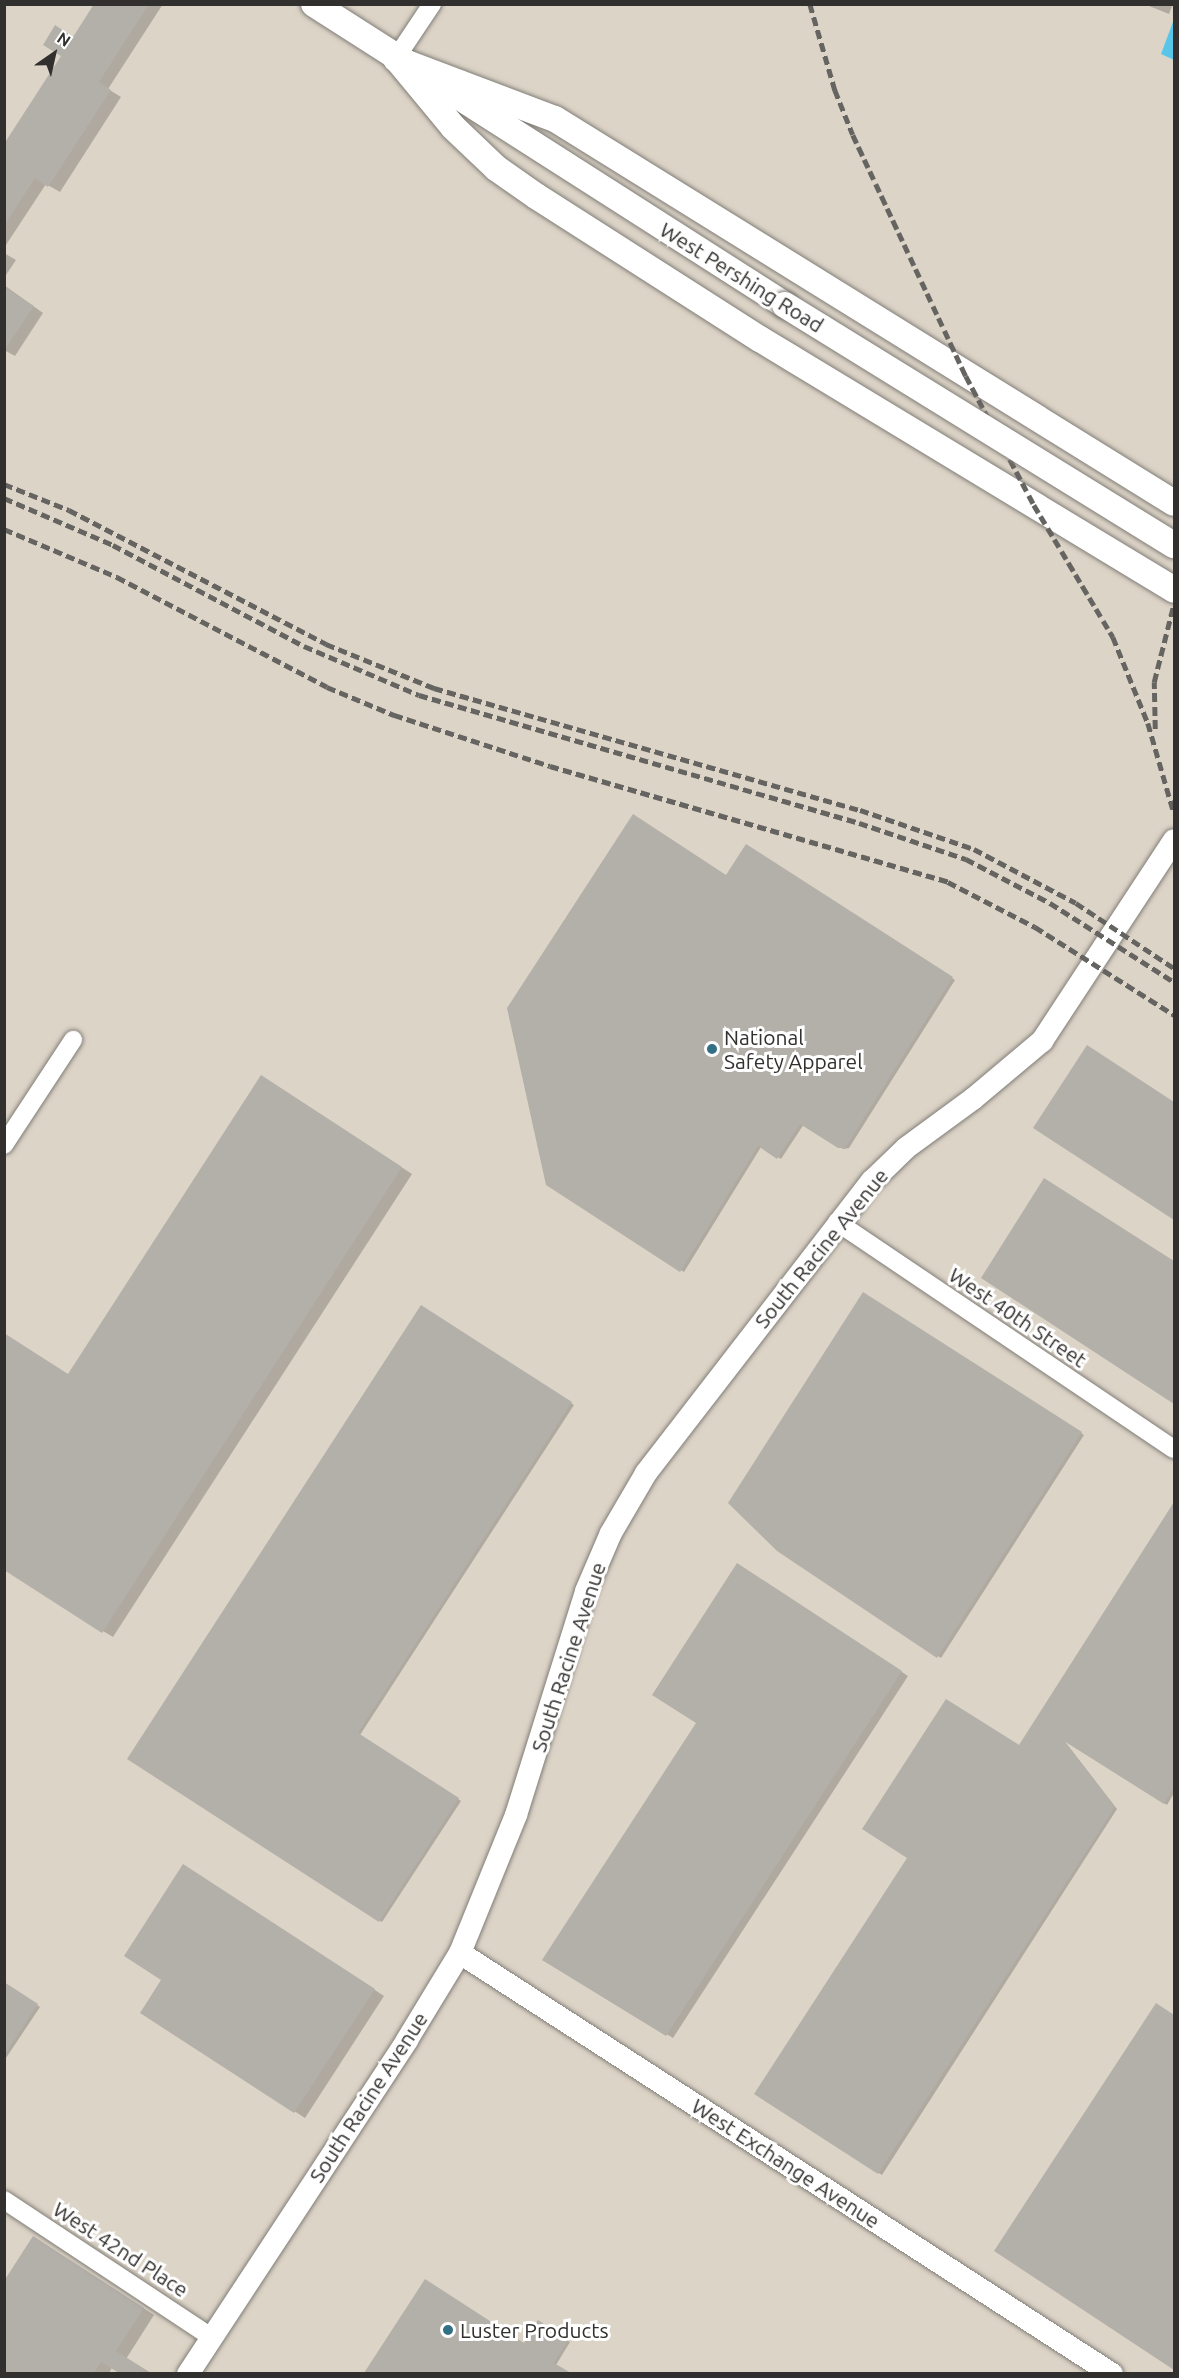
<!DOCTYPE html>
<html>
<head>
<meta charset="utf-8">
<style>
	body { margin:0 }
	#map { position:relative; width:1179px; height:2378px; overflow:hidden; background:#e3dfd9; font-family:Ubuntu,sans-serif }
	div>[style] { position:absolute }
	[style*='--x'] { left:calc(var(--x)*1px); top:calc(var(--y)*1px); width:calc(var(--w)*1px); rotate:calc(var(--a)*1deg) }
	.built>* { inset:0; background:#dcd4c7 }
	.water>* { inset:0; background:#59c5e8 }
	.shadow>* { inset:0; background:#0003 }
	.building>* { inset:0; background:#b3afa9 }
	.roads { filter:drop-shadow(0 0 2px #817d77) drop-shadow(0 0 2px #817d77) }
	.minor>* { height:18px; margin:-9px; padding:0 9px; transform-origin:9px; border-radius:9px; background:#fff }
	.tertiary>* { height:22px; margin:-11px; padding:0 11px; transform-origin:11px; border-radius:11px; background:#fff }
	.secondary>* { height:26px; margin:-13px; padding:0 13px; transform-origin:13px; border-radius:13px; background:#fff }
	.rail>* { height:4.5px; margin-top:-2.25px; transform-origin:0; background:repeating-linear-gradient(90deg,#666461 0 9px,transparent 0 13.5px) }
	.bridges { filter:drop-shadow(0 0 2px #817d77) drop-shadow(0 0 2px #817d77) }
	.secondary-bridge>* { height:26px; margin:-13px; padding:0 13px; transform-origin:13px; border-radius:13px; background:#fff }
	.dots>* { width:16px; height:16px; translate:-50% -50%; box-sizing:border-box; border:3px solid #fff; border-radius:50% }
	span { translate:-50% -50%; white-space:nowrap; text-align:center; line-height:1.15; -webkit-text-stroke:6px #fff; paint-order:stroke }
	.street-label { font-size:21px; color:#32302e }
	.poi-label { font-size:21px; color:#32302e }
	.left { translate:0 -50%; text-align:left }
	.frame { position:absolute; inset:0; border:6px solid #32302e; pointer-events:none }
	.north { position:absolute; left:24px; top:24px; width:60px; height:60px; -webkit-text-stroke:4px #fff; paint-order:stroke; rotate:34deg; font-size:16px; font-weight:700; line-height:24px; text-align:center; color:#32302e }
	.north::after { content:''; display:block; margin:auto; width:21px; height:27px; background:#32302e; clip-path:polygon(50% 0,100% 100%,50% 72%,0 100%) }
</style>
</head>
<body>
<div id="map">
	<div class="built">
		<i style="clip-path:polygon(5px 5px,1174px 5px,1174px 19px,1161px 54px,1174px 60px,1174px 2373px,5px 2374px)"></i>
	</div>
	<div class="water">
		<i style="clip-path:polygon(1174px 19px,1174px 60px,1161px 54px)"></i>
	</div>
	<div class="shadow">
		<i style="clip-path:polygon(96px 4px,163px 4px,108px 89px,121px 97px,60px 192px,46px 184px,4px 248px,4px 147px)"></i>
		<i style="clip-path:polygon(1144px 4px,1173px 4px,1169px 14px)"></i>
		<i style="clip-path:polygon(4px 253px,16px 260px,4px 278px)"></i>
		<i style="clip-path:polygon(4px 285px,43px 313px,15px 356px,4px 350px)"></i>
		<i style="clip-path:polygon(747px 846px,955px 980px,849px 1148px,843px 1149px,804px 1124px,781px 1159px,761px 1147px,684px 1272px,548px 1184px)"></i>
		<i style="clip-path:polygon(1093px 1050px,1174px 1103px,1174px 1218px,1035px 1128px)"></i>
		<i style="clip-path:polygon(272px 1083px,412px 1174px,113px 1637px,103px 1631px,69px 1376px)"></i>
		<i style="clip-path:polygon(1045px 1180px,1174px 1263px,1174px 1402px,983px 1277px)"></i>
		<i style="clip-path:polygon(864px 1294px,1084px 1435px,941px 1658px,768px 1541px)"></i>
		<i style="clip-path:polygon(422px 1307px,574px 1405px,360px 1735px,461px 1801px,382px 1922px,129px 1759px)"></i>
		<i style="clip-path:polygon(1174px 1505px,1174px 1793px,1167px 1805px,1063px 1739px,1117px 1809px,882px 2175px,756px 2094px,1020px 1747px)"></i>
		<i style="clip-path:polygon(744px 1569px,908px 1676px,673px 2038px,544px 1959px,698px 1722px)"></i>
		<i style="clip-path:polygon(194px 1872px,384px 1996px,305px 2118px,142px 2012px,163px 1980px)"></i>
		<i style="clip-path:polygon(4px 1984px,40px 2007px,4px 2061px)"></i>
		<i style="clip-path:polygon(1157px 2005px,1174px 2016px,1174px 2368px,996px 2250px)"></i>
		<i style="clip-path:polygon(44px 2244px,154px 2315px,126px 2359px,148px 2374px,122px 2374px,112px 2367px,109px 2374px,4px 2374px,4px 2284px)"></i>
		<i style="clip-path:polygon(426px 2281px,525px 2345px,542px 2324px,570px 2342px,556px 2365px,568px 2374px,365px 2374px)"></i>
	</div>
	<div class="building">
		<i style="clip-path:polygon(94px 4px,149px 4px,99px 82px,111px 90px,48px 187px,35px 178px,4px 226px,4px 144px,61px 56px,43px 45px,55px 25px,73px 37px)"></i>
		<i style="clip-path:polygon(4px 287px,34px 306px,4px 351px)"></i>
		<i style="clip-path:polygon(633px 814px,726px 875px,746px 844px,953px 977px,845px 1148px,838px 1148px,800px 1124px,777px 1159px,758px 1146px,680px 1272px,546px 1185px,507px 1008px)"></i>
		<i style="clip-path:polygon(1087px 1045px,1174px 1102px,1174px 1220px,1033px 1128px)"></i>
		<i style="clip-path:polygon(261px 1075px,402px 1167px,102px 1633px,4px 1570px,4px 1333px,68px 1374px)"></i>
		<i style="clip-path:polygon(1044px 1178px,1174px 1261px,1174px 1404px,981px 1278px)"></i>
		<i style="clip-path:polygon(863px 1292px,1082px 1432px,937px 1658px,777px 1551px,728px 1503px)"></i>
		<i style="clip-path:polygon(421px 1305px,572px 1402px,358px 1733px,459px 1798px,379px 1922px,127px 1759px)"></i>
		<i style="clip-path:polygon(1174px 1502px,1174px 1787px,1164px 1804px,1064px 1741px,1115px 1807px,878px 2174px,754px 2094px,907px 1858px,862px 1829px,946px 1699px,1019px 1745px)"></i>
		<i style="clip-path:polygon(737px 1563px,902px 1671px,666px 2036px,542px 1960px,696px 1723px,652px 1695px)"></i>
		<i style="clip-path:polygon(183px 1864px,375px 1989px,294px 2113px,140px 2013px,161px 1980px,124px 1956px)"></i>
		<i style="clip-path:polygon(4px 1982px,38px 2004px,4px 2056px)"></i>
		<i style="clip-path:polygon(1156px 2003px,1174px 2015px,1174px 2370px,994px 2251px)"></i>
		<i style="clip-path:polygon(33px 2236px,144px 2308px,116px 2351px,151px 2373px,119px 2373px,101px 2362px,94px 2373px,4px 2373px,4px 2281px)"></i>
		<i style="clip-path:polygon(425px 2279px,524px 2343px,538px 2320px,568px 2340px,554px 2363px,571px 2373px,364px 2373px)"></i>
	</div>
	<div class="roads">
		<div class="minor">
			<i style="--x:396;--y:58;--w:65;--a:-56.3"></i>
			<i style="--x:4;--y:1145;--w:126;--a:-56.7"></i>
			<i style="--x:837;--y:1222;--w:406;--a:34"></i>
			<i style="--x:4;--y:2200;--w:248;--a:33.5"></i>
		</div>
		<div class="tertiary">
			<i style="--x:460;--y:1953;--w:776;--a:32.85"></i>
			<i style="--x:188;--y:2374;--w:399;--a:-56.7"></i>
			<i style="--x:407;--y:2040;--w:102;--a:-58.7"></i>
			<i style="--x:460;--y:1953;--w:149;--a:-67.9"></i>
			<i style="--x:516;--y:1815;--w:235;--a:-72.6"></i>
			<i style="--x:586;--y:1591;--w:63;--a:-66.7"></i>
			<i style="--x:611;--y:1533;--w:69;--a:-59.7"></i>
			<i style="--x:646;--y:1473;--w:369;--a:-52.3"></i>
			<i style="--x:872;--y:1181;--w:47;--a:-44.1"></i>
			<i style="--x:906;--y:1148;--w:84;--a:-36.3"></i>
			<i style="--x:974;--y:1098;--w:89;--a:-40"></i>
			<i style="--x:1042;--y:1041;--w:240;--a:-56.7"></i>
		</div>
		<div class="secondary">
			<i style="--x:314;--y:4;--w:559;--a:32.58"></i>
			<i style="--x:396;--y:58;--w:89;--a:50.4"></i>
			<i style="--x:453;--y:127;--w:59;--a:43.6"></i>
			<i style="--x:496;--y:168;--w:49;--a:35"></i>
			<i style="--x:536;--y:196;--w:266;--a:32.6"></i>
			<i style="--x:760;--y:339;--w:484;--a:31.2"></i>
			<i style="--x:396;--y:59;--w:170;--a:20.7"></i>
			<i style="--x:555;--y:119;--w:728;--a:31.81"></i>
		</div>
	</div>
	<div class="rail">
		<i style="--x:810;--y:4;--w:90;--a:73.8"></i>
		<i style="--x:835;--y:90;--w:48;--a:68.2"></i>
		<i style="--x:853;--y:135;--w:266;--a:64.9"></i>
		<i style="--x:966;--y:376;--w:146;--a:62.2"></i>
		<i style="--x:1034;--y:505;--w:154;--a:59.1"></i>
		<i style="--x:1113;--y:637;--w:93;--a:67.9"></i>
		<i style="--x:1148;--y:723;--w:94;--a:73.9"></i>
		<i style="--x:4;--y:484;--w:70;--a:21.8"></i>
		<i style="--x:69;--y:510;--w:290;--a:27.5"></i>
		<i style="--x:326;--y:644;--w:117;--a:22.2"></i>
		<i style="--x:434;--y:688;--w:443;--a:16"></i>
		<i style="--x:860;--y:810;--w:120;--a:18.9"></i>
		<i style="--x:974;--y:849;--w:115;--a:27.9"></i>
		<i style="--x:1076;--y:903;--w:118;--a:33.6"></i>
		<i style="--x:4;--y:498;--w:119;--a:23.3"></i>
		<i style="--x:113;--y:545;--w:216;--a:27.9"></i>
		<i style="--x:304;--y:646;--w:125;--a:23.1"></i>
		<i style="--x:419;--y:695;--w:458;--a:16.2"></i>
		<i style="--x:859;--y:823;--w:113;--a:18.6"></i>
		<i style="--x:966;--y:859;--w:95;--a:27.6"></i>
		<i style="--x:1050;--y:903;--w:147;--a:32.5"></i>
		<i style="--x:4;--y:529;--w:123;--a:23"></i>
		<i style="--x:117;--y:577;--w:237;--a:27.6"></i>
		<i style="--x:327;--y:687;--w:73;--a:22.7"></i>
		<i style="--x:394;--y:715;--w:164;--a:18.1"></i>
		<i style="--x:550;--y:766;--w:415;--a:16.2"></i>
		<i style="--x:948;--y:882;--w:98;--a:27.3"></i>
		<i style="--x:1035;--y:927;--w:165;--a:32.3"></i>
		<i style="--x:1155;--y:729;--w:47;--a:-91.2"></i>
		<i style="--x:1154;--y:682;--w:81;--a:-75.8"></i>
	</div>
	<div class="bridges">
		<div class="secondary-bridge">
			<i style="--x:785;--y:305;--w:457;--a:31.7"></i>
		</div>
	</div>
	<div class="dots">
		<i style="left:712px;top:1049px;background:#317085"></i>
		<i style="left:448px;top:2330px;background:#317085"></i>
	</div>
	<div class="street-label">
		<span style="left:742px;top:277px;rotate:32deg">West Pershing Road</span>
		<span style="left:821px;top:1248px;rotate:-51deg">South Racine Avenue</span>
		<span style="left:1018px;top:1317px;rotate:34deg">West 40th Street</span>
		<span style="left:568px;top:1657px;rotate:-72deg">South Racine Avenue</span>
		<span style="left:368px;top:2097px;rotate:-57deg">South Racine Avenue</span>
		<span style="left:786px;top:2163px;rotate:33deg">West Exchange Avenue</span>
		<span style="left:121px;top:2249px;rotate:33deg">West 42nd Place</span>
	</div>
	<div class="poi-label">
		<span class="left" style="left:724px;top:1049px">National<br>Safety Apparel</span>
		<span class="left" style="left:460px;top:2330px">Luster Products</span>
	</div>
	<div class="frame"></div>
	<div class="north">N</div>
</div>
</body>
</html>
